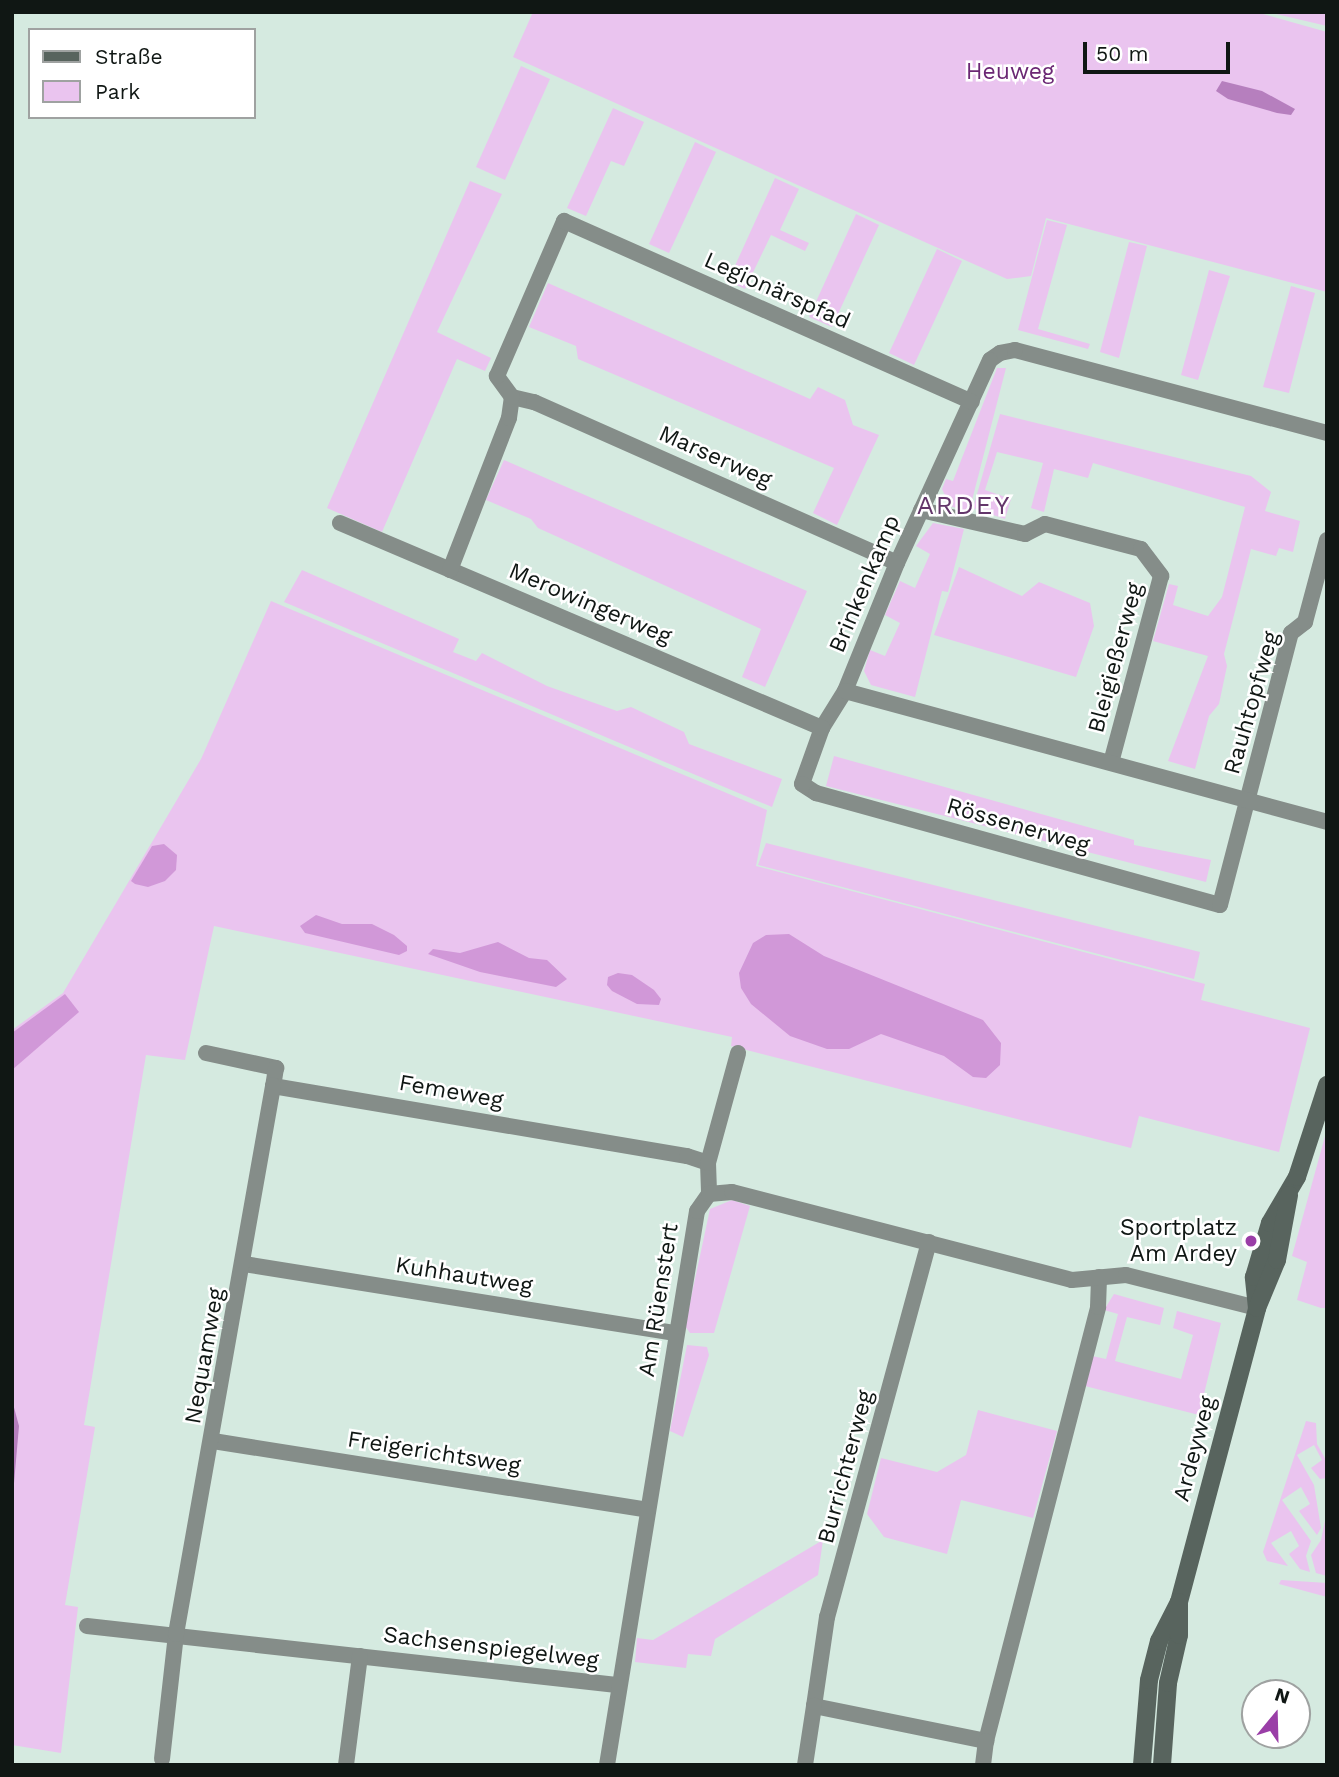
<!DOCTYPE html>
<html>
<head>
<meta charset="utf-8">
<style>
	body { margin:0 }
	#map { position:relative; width:1339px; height:1777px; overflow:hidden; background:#d5eae0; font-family:"Work Sans",sans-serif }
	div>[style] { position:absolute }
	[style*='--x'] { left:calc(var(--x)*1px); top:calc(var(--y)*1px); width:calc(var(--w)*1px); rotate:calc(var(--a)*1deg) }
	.green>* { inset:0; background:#eac4ef }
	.forest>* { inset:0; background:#d198d8 }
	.water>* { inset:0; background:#b67fbe }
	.minor>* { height:16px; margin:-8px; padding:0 8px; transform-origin:8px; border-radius:8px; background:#858d89 }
	.secondary>* { height:18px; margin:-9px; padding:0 9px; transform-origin:9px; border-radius:9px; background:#58645e }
	.dots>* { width:19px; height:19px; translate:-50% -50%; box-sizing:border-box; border:4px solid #fff; border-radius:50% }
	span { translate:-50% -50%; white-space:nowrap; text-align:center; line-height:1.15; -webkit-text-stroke:5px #fff; paint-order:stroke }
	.park-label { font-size:23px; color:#6b2774 }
	.street-label { font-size:23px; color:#101714 }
	.poi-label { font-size:23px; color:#101714 }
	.right { translate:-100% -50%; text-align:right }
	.quarter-label { font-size:26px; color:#64366b; letter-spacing:2px }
	.frame { position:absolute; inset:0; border:14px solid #101714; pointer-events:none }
	.legend { position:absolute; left:28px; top:28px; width:228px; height:91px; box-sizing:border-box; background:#fff; border:2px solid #9fa2a1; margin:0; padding:9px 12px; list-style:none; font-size:21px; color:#101714 }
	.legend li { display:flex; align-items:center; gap:14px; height:35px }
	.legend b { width:35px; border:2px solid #9fa2a1 }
	.north { position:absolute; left:1241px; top:1679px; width:70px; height:70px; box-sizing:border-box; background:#fff; border:2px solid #9fa2a1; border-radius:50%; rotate:19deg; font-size:19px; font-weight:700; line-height:28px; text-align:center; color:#101714 }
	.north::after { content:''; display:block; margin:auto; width:24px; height:32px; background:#9a3ea7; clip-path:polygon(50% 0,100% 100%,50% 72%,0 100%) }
	.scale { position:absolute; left:1083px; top:42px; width:147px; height:32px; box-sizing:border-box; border:4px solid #101714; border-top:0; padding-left:9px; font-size:21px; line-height:24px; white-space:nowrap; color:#101714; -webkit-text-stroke:5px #fff; paint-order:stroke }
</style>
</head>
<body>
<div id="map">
	<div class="green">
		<i style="clip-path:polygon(533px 12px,1256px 12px,1327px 32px,1327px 292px,1046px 218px,1031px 276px,1007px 279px,513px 57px)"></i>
		<i style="clip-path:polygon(1271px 12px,1327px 12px,1327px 26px,1276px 14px)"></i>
		<i style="clip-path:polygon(521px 66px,550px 79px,505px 180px,476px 167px)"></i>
		<i style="clip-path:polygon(613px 108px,644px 122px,624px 166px,611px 161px,586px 216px,567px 208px)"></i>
		<i style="clip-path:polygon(695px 142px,716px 152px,669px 253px,649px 244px)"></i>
		<i style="clip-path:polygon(775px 178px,799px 189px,780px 230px,809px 243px,805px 251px,771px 235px,745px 289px,728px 281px)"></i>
		<i style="clip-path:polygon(470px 181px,502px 194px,437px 332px,491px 358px,485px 371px,457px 359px,382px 532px,327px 508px)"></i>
		<i style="clip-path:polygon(856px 214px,879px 225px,832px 327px,809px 317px)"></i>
		<i style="clip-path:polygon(1047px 220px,1067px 225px,1038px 329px,1090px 344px,1088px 349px,1018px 330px)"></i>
		<i style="clip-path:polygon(1129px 242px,1147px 246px,1119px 358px,1100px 352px)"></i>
		<i style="clip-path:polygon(937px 249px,962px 261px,914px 365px,889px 353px)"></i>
		<i style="clip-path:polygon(1209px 270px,1230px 276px,1198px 380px,1181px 375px)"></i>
		<i style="clip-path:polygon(548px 283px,810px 399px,818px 387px,845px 400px,853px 425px,879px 435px,837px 525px,813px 513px,834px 468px,578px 359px,576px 346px,529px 327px)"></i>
		<i style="clip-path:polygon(1291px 286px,1315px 293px,1289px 393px,1263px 387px)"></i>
		<i style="clip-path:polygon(997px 368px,1006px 368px,969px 512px,950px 506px,942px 489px,946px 479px,953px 481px)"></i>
		<i style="clip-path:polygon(1000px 414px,1251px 476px,1271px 492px,1265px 511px,1300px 521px,1293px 552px,1279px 548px,1276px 556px,1251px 549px,1224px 654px,1227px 666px,1219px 704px,1209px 716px,1195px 769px,1168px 761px,1208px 656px,1153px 641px,1169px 584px,1178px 586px,1173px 605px,1208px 616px,1222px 597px,1245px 507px,1093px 463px,1088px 478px,1054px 469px,1044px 512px,1031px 508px,1043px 463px,997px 452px,985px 490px,1011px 499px,1005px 519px,973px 508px)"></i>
		<i style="clip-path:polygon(504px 460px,807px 591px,765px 687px,742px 677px,761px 629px,538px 528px,531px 519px,486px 500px)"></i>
		<i style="clip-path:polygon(933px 523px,964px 529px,948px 592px,942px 591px,915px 697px,871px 685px,864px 671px,870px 650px,885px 656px,900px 623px,885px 615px,900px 581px,915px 588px,930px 554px,916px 546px)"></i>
		<i style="clip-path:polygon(959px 567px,1022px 596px,1039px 582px,1090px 603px,1094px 626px,1076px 677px,934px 635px)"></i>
		<i style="clip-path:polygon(302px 570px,459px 639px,453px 652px,476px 661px,482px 653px,547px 686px,617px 711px,631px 707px,684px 732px,689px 744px,782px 779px,772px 807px,284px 602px)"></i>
		<i style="clip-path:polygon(271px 601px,767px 810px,756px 866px,1205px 984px,1201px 1000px,1310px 1028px,1279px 1152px,1139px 1116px,1131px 1148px,731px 1046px,732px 1037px,214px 926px,185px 1060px,146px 1055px,84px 1425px,95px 1427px,65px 1605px,78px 1607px,61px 1753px,12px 1745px,12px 1030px,63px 993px,201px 759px)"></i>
		<i style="clip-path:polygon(834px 756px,1134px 840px,1134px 845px,1211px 860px,1206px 882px,826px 786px)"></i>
		<i style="clip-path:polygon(766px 843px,1200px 952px,1194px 979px,758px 865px)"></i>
		<i style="clip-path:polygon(1327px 1129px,1327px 1308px,1321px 1308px,1297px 1300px,1307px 1262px,1292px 1256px)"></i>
		<i style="clip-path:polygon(732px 1200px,750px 1206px,714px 1333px,690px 1333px,685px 1326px,710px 1209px)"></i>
		<i style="clip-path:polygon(1114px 1294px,1164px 1308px,1160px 1325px,1127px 1317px,1115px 1361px,1181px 1379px,1193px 1335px,1173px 1328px,1177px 1311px,1221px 1323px,1199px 1415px,1085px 1386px,1092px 1356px,1106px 1359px,1118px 1314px,1104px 1310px)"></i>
		<i style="clip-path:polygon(687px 1345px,707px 1347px,709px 1355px,683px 1437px,670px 1431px)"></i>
		<i style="clip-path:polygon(978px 1410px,1057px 1431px,1033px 1518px,961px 1500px,947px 1554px,884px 1537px,867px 1514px,881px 1458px,937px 1472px,966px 1455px)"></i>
		<i style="clip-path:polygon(1306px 1421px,1316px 1423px,1317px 1444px,1327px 1462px,1327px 1478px,1320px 1479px,1311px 1468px,1322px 1460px,1314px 1445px,1297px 1455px,1314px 1485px,1321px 1528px,1317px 1535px,1299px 1511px,1310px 1504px,1301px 1487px,1282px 1500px,1311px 1541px,1306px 1556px,1310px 1572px,1300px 1569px,1289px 1554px,1299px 1546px,1291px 1531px,1271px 1543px,1288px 1566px,1267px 1561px,1263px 1552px)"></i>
		<i style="clip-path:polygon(1327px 1511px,1327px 1576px,1316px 1573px,1311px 1555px,1321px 1540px)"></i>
		<i style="clip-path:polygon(823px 1540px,818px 1575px,715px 1639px,711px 1656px,688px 1654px,686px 1668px,635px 1662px,637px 1638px,653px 1640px)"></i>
		<i style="clip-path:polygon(1281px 1580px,1327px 1583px,1327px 1597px,1279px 1584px)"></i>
	</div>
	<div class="forest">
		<i style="clip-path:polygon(164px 844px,177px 855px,176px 870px,165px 881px,148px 887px,135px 884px,131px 881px,152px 846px)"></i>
		<i style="clip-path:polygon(316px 915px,342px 924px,372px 924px,394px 935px,407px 946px,407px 951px,399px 955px,305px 933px,300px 926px)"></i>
		<i style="clip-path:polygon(789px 934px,824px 956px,983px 1020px,1001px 1043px,1000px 1065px,986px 1078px,973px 1077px,944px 1056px,881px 1034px,849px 1049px,827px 1049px,790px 1036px,751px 1004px,741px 988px,739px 973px,753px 943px,766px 935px)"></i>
		<i style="clip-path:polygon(498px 942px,529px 958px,547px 960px,567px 979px,556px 987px,480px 972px,428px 954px,433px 949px,460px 953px)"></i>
		<i style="clip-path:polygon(618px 973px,632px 975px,654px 990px,661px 999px,659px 1005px,637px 1004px,612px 991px,607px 985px,608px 977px)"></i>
		<i style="clip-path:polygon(65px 994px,79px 1012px,12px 1070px,12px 1033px)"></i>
	</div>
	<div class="water">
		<i style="clip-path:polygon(1222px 81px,1262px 91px,1295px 109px,1291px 115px,1277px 113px,1228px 99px,1216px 91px)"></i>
		<i style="clip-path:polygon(12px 1400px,19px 1426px,12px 1506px)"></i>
	</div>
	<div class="minor">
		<i style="--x:512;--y:397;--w:23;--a:13"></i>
		<i style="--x:534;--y:402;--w:397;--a:23.9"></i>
		<i style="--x:1327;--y:433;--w:323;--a:-165.1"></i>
		<i style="--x:1015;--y:350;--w:15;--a:169"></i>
		<i style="--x:1000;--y:353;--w:12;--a:145"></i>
		<i style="--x:990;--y:360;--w:223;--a:114.6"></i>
		<i style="--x:897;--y:563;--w:138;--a:112.1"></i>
		<i style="--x:845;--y:691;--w:44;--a:121.9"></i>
		<i style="--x:822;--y:728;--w:59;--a:109.7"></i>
		<i style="--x:802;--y:784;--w:17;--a:33"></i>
		<i style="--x:816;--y:793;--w:419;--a:15.5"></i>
		<i style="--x:1220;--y:905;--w:281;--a:-75.4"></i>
		<i style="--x:1291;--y:633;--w:18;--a:-38"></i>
		<i style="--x:1305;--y:622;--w:85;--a:-75"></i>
		<i style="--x:921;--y:510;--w:107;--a:13"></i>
		<i style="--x:1025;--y:534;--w:22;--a:-27"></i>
		<i style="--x:1045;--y:524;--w:99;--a:14.6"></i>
		<i style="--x:1141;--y:549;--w:34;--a:53"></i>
		<i style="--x:1161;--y:576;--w:193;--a:105"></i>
		<i style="--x:340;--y:523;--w:524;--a:23.04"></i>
		<i style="--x:450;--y:570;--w:163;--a:-68.8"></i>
		<i style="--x:509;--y:418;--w:21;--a:-82"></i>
		<i style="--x:512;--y:397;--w:26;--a:-126"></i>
		<i style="--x:497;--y:376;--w:169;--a:-66.6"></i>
		<i style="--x:564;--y:221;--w:446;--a:23.9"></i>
		<i style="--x:845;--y:691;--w:499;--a:15.2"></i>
		<i style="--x:206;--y:1053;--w:72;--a:12.1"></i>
		<i style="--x:276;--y:1068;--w:18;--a:99"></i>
		<i style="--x:273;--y:1086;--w:420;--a:9.6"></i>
		<i style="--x:687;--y:1156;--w:22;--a:18"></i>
		<i style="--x:708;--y:1163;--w:31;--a:88"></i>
		<i style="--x:708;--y:1163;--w:114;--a:-74.7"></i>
		<i style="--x:929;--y:1242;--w:389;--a:105.2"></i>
		<i style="--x:827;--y:1617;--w:90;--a:98.3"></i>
		<i style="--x:814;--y:1706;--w:176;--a:11.5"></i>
		<i style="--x:986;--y:1741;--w:448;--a:-75.5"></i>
		<i style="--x:1098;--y:1307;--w:30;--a:-88"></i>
		<i style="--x:244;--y:1264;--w:437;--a:9.1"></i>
		<i style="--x:213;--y:1441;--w:439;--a:9"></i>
		<i style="--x:87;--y:1626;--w:533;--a:6.35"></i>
		<i style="--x:162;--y:1759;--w:126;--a:-83.6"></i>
		<i style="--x:176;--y:1634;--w:557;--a:-79.96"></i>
		<i style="--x:346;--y:1765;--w:110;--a:-82.7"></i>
		<i style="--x:607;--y:1765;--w:561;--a:-80.77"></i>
		<i style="--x:697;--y:1211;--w:21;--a:-55"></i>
		<i style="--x:709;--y:1194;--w:23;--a:-5"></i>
		<i style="--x:732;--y:1192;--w:351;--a:14.5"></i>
		<i style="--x:1072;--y:1280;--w:54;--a:-5.3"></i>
		<i style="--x:1126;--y:1275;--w:135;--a:14.1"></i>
		<i style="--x:805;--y:1765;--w:60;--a:-81.3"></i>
		<i style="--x:983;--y:1765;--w:24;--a:-83"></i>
	</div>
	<div class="secondary">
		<i style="--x:1257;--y:1308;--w:31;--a:-96"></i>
		<i style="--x:1254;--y:1277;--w:56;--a:-73.5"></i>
		<i style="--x:1270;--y:1223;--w:53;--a:-59.6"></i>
		<i style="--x:1297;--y:1177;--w:97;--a:-71.9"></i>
		<i style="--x:1142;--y:1765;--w:85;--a:-85.3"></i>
		<i style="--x:1149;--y:1680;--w:40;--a:-75.6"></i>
		<i style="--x:1159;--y:1641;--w:44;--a:-62.9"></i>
		<i style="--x:1179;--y:1602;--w:304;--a:-75.1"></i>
		<i style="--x:1257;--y:1308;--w:52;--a:-67.4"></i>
		<i style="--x:1277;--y:1260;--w:66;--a:-79.5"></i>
		<i style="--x:1162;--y:1765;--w:82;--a:-85.8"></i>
		<i style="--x:1168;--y:1683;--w:49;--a:-77.1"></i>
		<i style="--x:1179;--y:1635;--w:33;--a:-90"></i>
	</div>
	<div class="dots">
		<i style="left:1251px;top:1241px;background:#9a3ea7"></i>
	</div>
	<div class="park-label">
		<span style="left:1010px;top:72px">Heuweg</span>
	</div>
	<div class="street-label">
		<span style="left:777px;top:291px;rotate:24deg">Legionärspfad</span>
		<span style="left:715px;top:457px;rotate:24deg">Marserweg</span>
		<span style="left:865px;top:584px;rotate:-67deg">Brinkenkamp</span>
		<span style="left:590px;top:604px;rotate:23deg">Merowingerweg</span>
		<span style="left:1116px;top:658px;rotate:-75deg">Bleigießerweg</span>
		<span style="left:1252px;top:703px;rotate:-74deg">Rauhtopfweg</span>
		<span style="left:1018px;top:826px;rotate:16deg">Rössenerweg</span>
		<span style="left:451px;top:1092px;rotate:10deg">Femeweg</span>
		<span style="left:464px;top:1276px;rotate:9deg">Kuhhautweg</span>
		<span style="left:659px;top:1300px;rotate:-81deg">Am Rüenstert</span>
		<span style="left:205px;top:1356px;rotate:-80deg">Nequamweg</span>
		<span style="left:1195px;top:1449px;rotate:-75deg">Ardeyweg</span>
		<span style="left:434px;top:1453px;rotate:9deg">Freigerichtsweg</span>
		<span style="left:846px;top:1467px;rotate:-75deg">Burrichterweg</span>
		<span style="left:491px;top:1648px;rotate:7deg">Sachsenspiegelweg</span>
	</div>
	<div class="poi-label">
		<span class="right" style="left:1237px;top:1241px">Sportplatz<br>Am Ardey</span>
	</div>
	<div class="quarter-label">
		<span style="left:964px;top:506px">ARDEY</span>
	</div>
	<div class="frame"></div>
	<ul class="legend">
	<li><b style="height:9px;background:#58645e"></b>Straße</li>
	<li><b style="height:19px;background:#eac4ef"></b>Park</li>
	</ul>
	<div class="north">N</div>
	<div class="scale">50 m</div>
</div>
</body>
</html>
